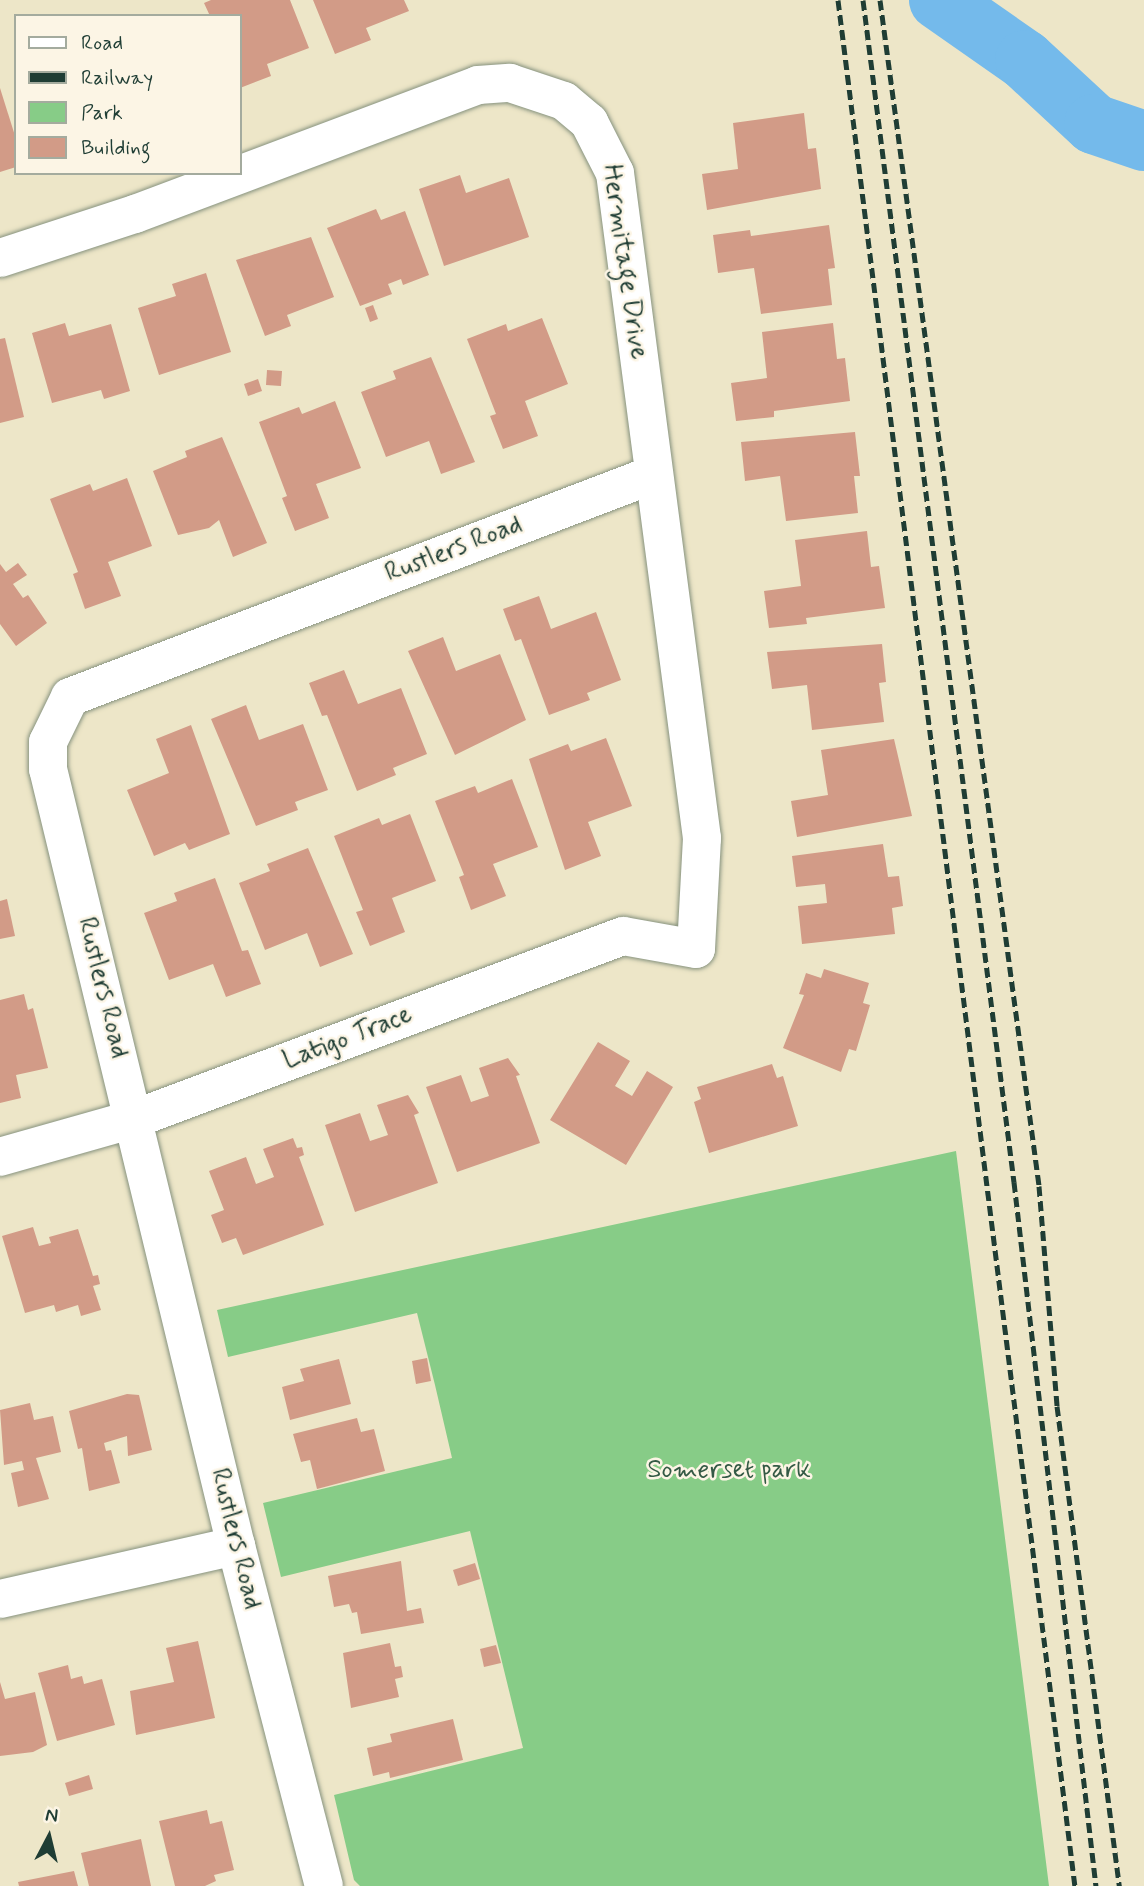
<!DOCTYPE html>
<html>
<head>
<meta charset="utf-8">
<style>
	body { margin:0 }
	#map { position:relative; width:1144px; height:1886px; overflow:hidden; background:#ede6c8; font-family:Mynerve,sans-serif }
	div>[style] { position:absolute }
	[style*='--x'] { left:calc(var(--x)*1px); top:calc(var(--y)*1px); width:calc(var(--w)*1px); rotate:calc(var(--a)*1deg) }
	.green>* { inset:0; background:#87cc87 }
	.river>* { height:60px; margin:-30px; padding:0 30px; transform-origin:30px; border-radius:30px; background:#74baeb }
	.building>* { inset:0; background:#d29b87 }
	.roads { filter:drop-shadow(0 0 2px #86927e) drop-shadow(0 0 2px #86927e) }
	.minor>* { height:38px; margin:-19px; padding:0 19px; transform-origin:19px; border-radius:19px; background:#fff }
	.rail>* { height:5px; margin-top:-2.5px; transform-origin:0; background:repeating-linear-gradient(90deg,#1f3d34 0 10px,transparent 0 15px) }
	span { translate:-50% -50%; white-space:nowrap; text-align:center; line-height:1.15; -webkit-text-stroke:5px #fcf5e5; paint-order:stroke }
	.street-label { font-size:26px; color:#1f3d34 }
	.park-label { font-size:26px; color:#345a45 }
	.legend { position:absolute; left:14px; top:14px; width:228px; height:161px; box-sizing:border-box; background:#fcf5e5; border:2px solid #a4ab9e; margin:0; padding:9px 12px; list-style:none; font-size:21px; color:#1f3d34 }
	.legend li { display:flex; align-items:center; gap:14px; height:35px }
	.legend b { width:35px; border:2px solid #a4ab9e }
	.north { position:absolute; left:14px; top:1802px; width:70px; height:70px; -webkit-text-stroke:5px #fcf5e5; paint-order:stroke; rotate:7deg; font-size:19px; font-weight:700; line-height:28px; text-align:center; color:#1f3d34 }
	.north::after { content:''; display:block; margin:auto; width:24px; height:32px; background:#1f3d34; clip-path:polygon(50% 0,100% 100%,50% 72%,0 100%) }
</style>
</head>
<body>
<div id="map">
	<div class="green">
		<i style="clip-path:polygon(956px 1151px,1049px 1886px,360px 1886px,354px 1880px,334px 1795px,523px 1748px,470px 1531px,281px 1577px,263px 1503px,452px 1458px,435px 1385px,417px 1313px,228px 1357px,217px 1310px)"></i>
	</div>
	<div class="river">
		<i style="--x:939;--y:0;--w:105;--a:34.9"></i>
		<i style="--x:1025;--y:60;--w:94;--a:42.8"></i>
		<i style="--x:1094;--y:124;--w:53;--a:18.8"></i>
	</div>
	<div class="building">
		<i style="clip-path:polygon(211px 0,290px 0,309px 48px,267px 64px,271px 76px,240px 88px,240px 16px,210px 16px,204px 3px)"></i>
		<i style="clip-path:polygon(313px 0,404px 0,409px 11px,366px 28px,371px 40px,335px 54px)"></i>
		<i style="clip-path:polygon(0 88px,16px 139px,16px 167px,0 172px)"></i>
		<i style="clip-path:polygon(804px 113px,808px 149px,816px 148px,821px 189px,707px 210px,702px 174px,738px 169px,733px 123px)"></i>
		<i style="clip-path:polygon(460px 175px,466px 193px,509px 178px,529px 237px,444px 266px,419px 189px)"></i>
		<i style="clip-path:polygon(376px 209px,381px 220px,405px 211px,429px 275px,403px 285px,401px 279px,388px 284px,392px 294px,360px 306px,327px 228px)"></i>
		<i style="clip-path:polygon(829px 225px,835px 268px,828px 269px,832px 305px,761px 314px,754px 268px,718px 273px,713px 235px,750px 230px,751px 236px)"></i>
		<i style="clip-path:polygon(311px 237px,334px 297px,287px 315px,291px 326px,265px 336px,236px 260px)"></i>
		<i style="clip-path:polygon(206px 273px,231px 352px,159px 375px,138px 308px,176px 296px,172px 284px)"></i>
		<i style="clip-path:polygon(373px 305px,378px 319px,370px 322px,365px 308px)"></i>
		<i style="clip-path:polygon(542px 318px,568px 384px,525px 401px,538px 436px,503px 449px,490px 416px,496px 414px,467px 339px,506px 324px,508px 331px)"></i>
		<i style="clip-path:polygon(65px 323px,69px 336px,111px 324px,130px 391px,104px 399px,101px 390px,52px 403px,32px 333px)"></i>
		<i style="clip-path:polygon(833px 323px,837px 359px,845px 358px,850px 401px,774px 411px,774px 417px,736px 421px,731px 383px,767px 378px,762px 332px)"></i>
		<i style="clip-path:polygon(5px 338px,24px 417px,0 423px,0 339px)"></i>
		<i style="clip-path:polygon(431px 357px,475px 462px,441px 474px,429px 441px,386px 457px,361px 392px,396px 379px,393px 371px)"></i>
		<i style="clip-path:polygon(267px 370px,282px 371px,281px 386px,266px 385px)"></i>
		<i style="clip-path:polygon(258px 379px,262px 391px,248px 396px,244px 384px)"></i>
		<i style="clip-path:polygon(335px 401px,361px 468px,316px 484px,329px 518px,295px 531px,282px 498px,287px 496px,259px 422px,299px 407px,302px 414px)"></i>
		<i style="clip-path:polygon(855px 432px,860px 476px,854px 476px,858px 513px,786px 521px,780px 476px,745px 481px,741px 442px)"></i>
		<i style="clip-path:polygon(222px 437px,267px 543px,233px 557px,219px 520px,209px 528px,178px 535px,153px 471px,187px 457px,185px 451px)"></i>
		<i style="clip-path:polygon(127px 478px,152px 546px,108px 562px,121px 596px,85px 609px,73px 574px,78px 572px,50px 499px,90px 484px,93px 491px)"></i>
		<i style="clip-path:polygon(867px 531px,871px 567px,879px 566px,885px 608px,806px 618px,807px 624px,769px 628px,764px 591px,801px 586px,795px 540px)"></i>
		<i style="clip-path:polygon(18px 563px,27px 575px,13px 584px,23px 598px,28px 595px,47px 623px,16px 646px,0 624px,0 564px,6px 572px)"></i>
		<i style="clip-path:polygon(539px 596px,551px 629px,596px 612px,621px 680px,587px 693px,590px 700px,549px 715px,521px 639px,515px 641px,503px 609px)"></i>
		<i style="clip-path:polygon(443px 637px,456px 671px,500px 654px,526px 720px,455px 755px,408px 651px)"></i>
		<i style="clip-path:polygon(882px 644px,886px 682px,879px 683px,884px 722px,812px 730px,807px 685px,772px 689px,767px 652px)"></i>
		<i style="clip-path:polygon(344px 670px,358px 704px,401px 688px,427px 754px,393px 768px,396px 775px,357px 791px,327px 715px,322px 716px,309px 683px)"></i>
		<i style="clip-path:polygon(246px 705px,259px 740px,303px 724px,328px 790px,295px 802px,298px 810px,256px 826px,211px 719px)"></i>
		<i style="clip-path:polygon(191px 725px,230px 834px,189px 850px,185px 843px,154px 856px,127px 790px,169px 773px,156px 739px)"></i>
		<i style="clip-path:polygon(606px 738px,632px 806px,588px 822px,601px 856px,565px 870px,529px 759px,568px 744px,571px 751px)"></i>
		<i style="clip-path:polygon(894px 739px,912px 816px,797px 837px,791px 801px,828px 795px,821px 750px)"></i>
		<i style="clip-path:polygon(512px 779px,538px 847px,493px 864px,506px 896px,471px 910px,459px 877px,464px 875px,435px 801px,475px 786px,478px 793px)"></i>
		<i style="clip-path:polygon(410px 814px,436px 881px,392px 898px,405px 932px,370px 946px,356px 912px,363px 910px,334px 836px,379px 818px,382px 825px)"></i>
		<i style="clip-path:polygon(883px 844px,888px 877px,899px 876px,903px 906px,892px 908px,895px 934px,802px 944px,798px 906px,827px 903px,825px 884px,796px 887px,792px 856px)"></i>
		<i style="clip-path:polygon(308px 848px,353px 954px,320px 967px,307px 933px,265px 950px,239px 883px,270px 871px,267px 864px)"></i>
		<i style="clip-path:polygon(215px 878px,242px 951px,248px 950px,261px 984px,226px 997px,213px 964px,169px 980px,144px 913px,177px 901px,174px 893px)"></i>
		<i style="clip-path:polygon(7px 899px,15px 936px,0 939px,0 901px)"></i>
		<i style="clip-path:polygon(824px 969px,869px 983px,863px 1003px,870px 1005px,856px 1051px,849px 1049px,841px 1072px,783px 1048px,804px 995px,799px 994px,806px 973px,821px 978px)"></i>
		<i style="clip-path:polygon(24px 994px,28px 1010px,33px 1008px,48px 1068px,16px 1075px,21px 1098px,0 1103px,0 1000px)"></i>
		<i style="clip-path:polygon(598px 1042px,630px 1061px,615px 1086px,632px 1096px,647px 1071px,673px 1087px,626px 1165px,550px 1120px)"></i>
		<i style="clip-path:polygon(508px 1058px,520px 1075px,516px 1076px,540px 1143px,457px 1172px,426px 1087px,461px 1075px,471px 1102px,489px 1096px,479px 1068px)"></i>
		<i style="clip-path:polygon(772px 1064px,777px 1078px,783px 1076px,798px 1126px,709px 1153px,694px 1102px,701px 1099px,697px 1087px)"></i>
		<i style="clip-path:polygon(408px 1095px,419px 1113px,414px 1115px,438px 1183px,355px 1212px,325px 1125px,360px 1113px,370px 1141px,388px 1135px,377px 1105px)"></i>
		<i style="clip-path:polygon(293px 1138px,297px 1148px,302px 1147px,304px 1155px,299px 1157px,324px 1225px,243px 1255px,236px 1238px,222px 1243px,211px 1215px,224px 1210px,209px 1171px,246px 1157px,256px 1184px,274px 1177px,263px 1149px)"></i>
		<i style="clip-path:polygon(33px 1227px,39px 1246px,51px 1243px,49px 1237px,78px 1229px,93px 1276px,98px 1275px,100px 1284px,93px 1286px,101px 1310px,81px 1316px,78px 1305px,56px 1312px,54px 1305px,25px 1313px,2px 1236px)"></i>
		<i style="clip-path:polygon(427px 1358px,431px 1381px,416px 1384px,412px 1361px)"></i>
		<i style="clip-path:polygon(339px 1359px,351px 1404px,290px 1420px,282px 1387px,304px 1381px,300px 1369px)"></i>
		<i style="clip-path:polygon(127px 1394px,139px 1395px,152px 1450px,128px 1456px,127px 1436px,104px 1443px,106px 1451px,111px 1450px,120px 1483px,89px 1491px,82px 1448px,78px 1449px,69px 1411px)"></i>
		<i style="clip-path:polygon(30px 1403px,34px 1420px,53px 1416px,61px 1452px,36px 1458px,49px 1499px,18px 1507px,11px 1473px,24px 1470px,22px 1461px,4px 1465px,0 1410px)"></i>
		<i style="clip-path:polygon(357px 1418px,361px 1432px,374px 1429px,385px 1471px,317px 1489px,310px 1460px,301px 1462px,293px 1434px)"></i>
		<i style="clip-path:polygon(401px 1561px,407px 1611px,421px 1608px,424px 1623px,361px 1634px,357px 1612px,352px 1613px,349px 1604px,334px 1607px,328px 1576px)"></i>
		<i style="clip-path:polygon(475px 1563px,480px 1579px,458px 1586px,453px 1570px)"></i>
		<i style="clip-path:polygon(198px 1641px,215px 1718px,136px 1735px,130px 1691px,174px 1682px,166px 1648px)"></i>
		<i style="clip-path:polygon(390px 1643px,395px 1667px,401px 1666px,403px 1677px,395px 1679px,399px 1697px,351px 1708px,343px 1653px)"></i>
		<i style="clip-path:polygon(496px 1645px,501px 1663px,484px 1667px,480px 1649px)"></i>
		<i style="clip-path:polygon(68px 1665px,71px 1679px,82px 1676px,84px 1684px,102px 1679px,115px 1725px,57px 1741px,38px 1673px)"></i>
		<i style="clip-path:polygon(0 1682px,5px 1699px,35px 1692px,47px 1745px,33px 1752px,0 1756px)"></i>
		<i style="clip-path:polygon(453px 1719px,463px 1760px,390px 1778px,389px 1772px,373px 1776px,367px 1748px,392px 1742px,390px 1734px)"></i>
		<i style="clip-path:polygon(89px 1775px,93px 1789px,69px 1796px,65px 1783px)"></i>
		<i style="clip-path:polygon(207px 1810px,210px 1824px,222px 1821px,234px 1870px,214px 1875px,216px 1881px,205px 1886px,175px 1886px,159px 1821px)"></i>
		<i style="clip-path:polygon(141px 1839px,151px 1886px,89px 1886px,81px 1853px)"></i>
		<i style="clip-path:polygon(74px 1871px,78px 1886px,19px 1886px,18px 1882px)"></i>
	</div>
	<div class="roads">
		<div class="minor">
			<i style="--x:0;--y:258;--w:142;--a:-18.1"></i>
			<i style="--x:135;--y:214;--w:366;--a:-20.6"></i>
			<i style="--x:478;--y:85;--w:32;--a:-4"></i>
			<i style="--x:510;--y:83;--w:57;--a:18.4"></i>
			<i style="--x:564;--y:101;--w:33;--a:40"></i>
			<i style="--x:589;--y:122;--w:57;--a:63"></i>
			<i style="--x:615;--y:173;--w:671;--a:82.55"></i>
			<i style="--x:702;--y:838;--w:111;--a:93.1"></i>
			<i style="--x:696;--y:949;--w:74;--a:-169.9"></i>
			<i style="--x:623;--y:936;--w:522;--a:159.48"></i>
			<i style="--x:134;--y:1119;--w:139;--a:164.2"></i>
			<i style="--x:0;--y:1599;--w:242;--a:-12.7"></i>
			<i style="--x:324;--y:1886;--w:351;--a:-104.5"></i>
			<i style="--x:236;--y:1546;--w:799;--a:-103.6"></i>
			<i style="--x:48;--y:769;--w:27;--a:-90"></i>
			<i style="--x:48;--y:742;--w:50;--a:-63.9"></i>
			<i style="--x:70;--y:697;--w:623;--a:-20.88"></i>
		</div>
	</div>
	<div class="rail">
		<i style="--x:838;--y:0;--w:1901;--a:82.84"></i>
		<i style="--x:863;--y:0;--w:1192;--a:82.72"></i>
		<i style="--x:1014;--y:1182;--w:709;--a:83.36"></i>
		<i style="--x:880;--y:0;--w:1197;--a:82.36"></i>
		<i style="--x:1039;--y:1186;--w:221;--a:85.3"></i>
		<i style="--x:1057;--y:1406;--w:484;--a:82.6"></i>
	</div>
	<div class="street-label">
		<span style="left:624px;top:262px;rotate:82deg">Hermitage Drive</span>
		<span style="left:454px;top:550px;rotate:-21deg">Rustlers Road</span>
		<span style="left:102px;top:988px;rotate:76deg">Rustlers Road</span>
		<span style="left:348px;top:1039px;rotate:-21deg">Latigo Trace</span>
		<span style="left:235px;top:1539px;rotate:76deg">Rustlers Road</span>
	</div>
	<div class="park-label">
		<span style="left:729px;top:1471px">Somerset park</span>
	</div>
	<ul class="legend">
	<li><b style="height:9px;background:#fff"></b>Road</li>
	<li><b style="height:9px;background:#1f3d34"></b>Railway</li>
	<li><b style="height:19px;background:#87cc87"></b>Park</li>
	<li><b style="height:19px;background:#d29b87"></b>Building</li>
	</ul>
	<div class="north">N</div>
</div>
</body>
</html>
